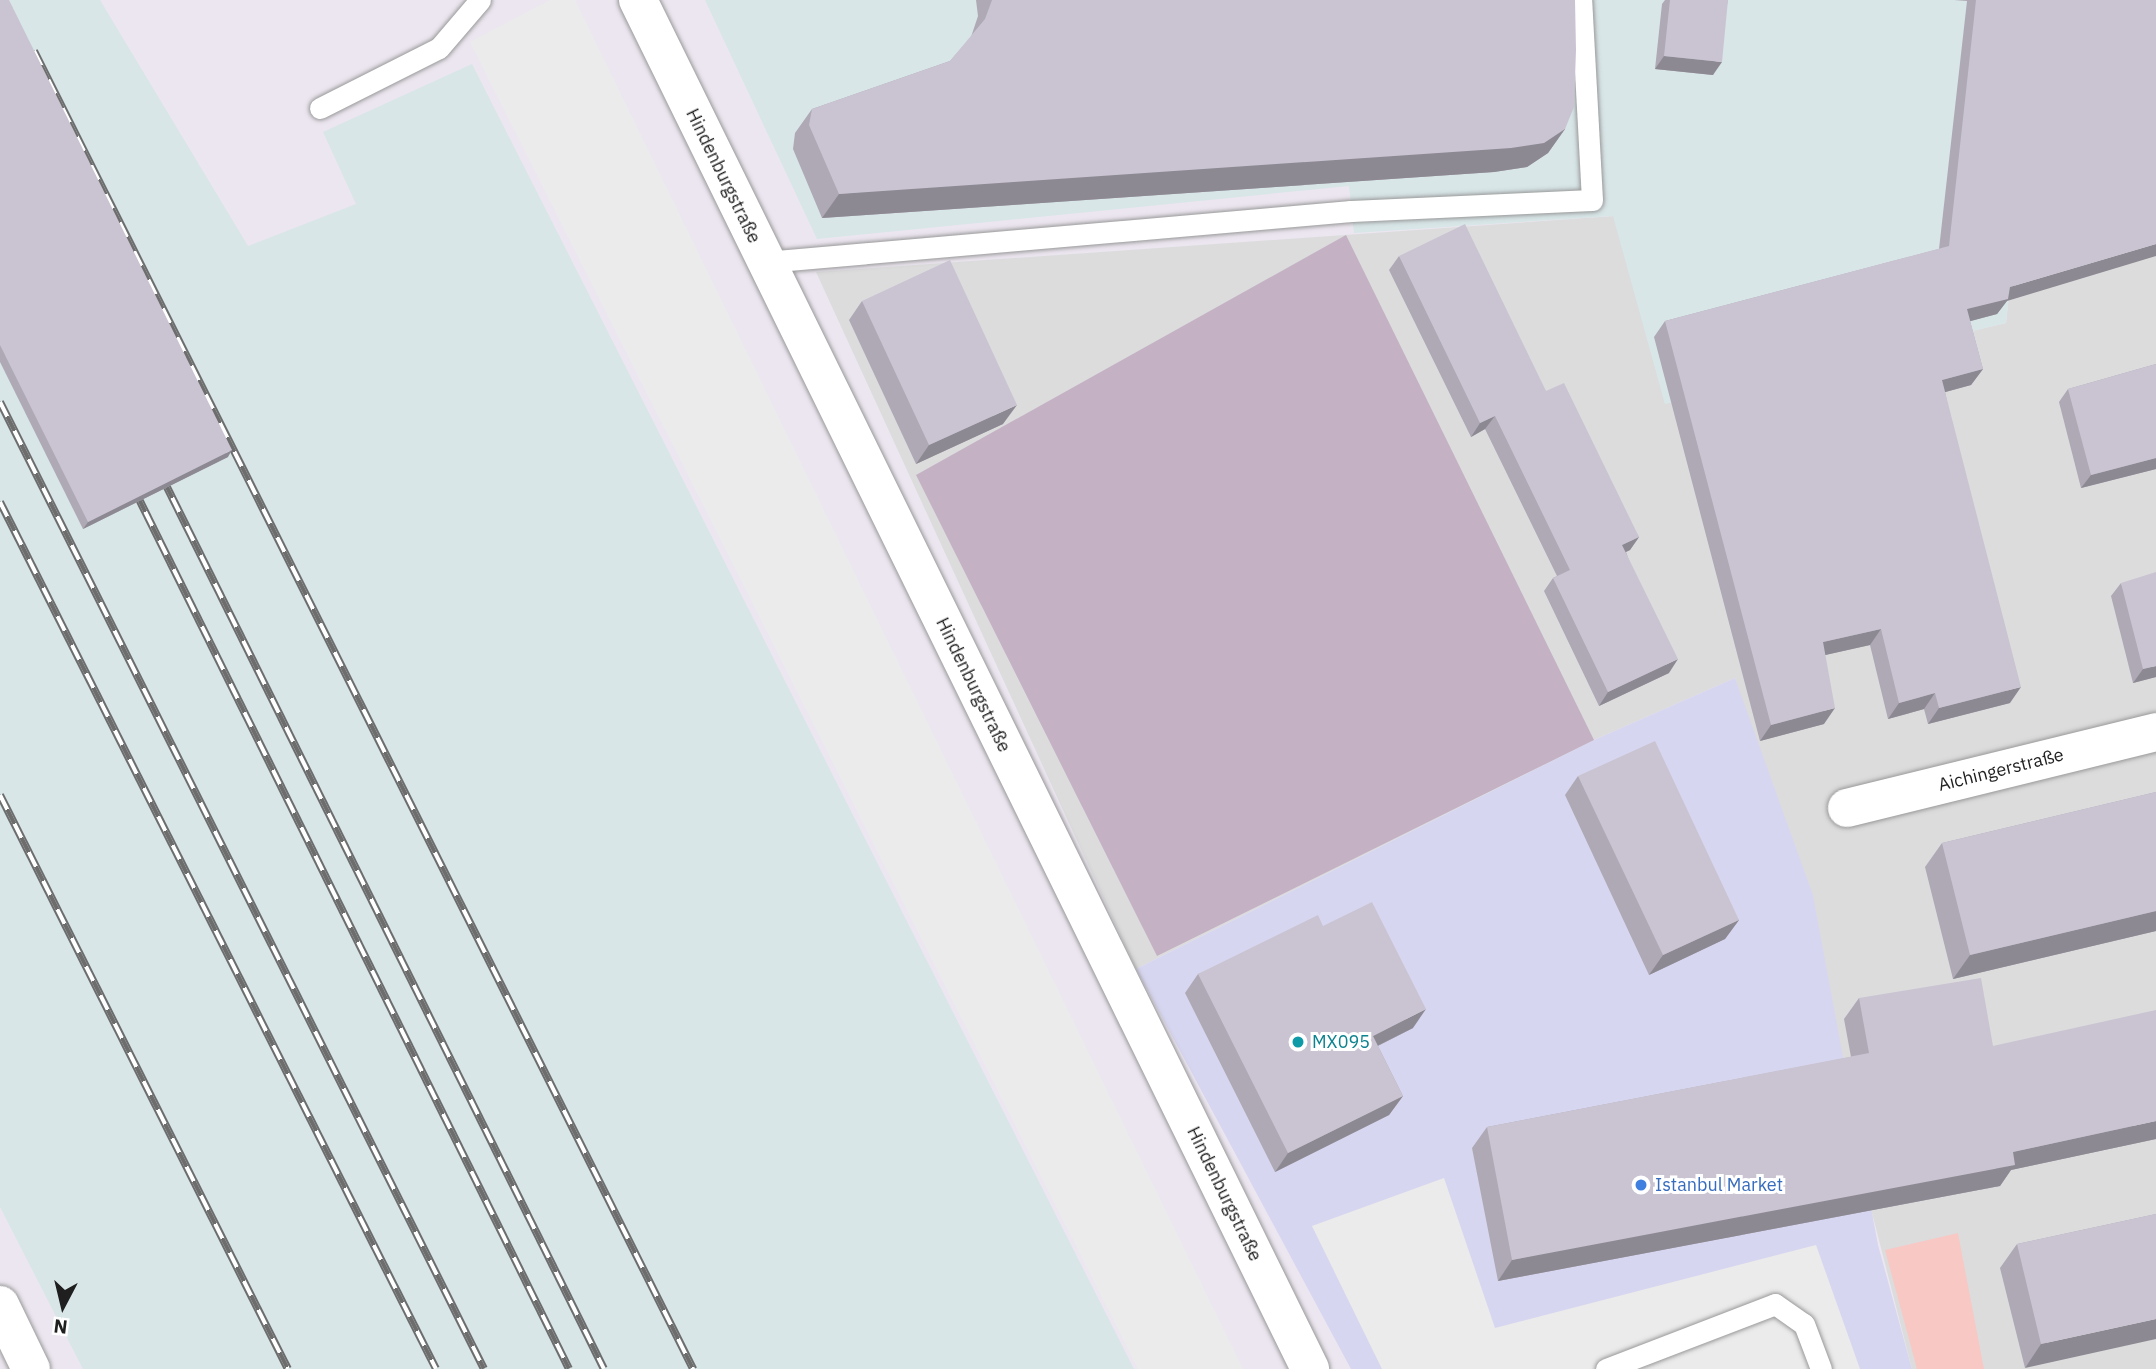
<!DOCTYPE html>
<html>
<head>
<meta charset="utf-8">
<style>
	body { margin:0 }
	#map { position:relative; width:2156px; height:1369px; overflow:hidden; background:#ece6f0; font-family:"IBM Plex Sans",sans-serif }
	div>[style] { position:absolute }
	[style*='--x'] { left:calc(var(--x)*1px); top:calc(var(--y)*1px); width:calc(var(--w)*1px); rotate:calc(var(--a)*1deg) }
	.residential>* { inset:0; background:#dcdcdd }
	.commercial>* { inset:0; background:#d7d6f0 }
	.industrial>* { inset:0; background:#d8e6e8 }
	.construction>* { inset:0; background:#c4b2c4 }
	.park>* { inset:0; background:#f8c8c5 }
	.parking>* { inset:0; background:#ebebeb }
	.roads { filter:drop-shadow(0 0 2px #999) drop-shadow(0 0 2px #999) }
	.service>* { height:21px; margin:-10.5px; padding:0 10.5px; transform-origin:10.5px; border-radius:10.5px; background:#fff }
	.minor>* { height:38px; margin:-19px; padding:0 19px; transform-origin:19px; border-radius:19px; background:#fff }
	.tertiary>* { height:38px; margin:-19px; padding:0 19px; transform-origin:19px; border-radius:19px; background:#fff }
	.rail>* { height:8px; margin-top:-4px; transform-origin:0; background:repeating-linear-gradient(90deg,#fff 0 16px,#6d6d6d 0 32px); box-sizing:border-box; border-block:2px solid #6d6d6d }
	.wall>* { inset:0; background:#aea9b5 }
	.shaded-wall>* { inset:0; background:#8d8993 }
	.building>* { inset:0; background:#cac4d2 }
	.dots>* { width:19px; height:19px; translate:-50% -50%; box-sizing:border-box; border:4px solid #fff; border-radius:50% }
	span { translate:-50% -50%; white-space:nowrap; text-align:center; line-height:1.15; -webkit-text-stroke:6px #fff; paint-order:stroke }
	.street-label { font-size:18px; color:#1f1f1f }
	.culture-label { font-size:18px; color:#0d838f }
	.left { translate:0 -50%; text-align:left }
	.shop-label { font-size:18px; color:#366cbe }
	.north { position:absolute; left:28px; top:1271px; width:70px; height:70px; -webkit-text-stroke:5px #fff; paint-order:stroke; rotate:187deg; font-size:19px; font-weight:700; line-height:28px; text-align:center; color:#1f1f1f }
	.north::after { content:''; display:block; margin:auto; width:24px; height:32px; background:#1f1f1f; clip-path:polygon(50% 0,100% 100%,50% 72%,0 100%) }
</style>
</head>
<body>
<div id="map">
	<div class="residential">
		<i style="clip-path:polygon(2041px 0,2156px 0,2156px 1369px,1912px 1369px,1735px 678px,1594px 740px,1136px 969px,816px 272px,1614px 216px,1665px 403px,2006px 323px)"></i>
	</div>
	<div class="commercial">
		<i style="clip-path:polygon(1735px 678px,1813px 895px,1878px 1245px,1912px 1369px,1351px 1369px,1136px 969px,1594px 740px)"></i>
	</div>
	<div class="industrial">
		<i style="clip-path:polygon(0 0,100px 0,248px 246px,356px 204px,323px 132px,472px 64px,1134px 1369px,83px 1369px,0 1207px)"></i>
		<i style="clip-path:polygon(705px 0,2041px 0,2006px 323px,1665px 404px,1613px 216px,1354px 233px,1349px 186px,817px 239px)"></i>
	</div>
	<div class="construction">
		<i style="clip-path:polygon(1346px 235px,1594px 740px,1157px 956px,916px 475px)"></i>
	</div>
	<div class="park">
		<i style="clip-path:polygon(1958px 1233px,1984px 1369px,1917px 1369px,1885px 1250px)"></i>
	</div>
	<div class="parking">
		<i style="clip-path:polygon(550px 0,575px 0,1243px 1369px,1138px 1369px,470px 42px)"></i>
		<i style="clip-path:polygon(1444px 1178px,1495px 1328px,1816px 1245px,1860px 1369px,1382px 1369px,1312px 1226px)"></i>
	</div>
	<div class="roads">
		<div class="service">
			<i style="--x:320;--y:108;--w:133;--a:-26.8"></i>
			<i style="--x:439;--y:48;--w:63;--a:-49.5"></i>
			<i style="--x:765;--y:262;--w:588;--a:-4.97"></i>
			<i style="--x:1351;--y:211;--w:241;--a:-2.6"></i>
			<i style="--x:1592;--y:200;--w:200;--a:-93.1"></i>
			<i style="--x:1606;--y:1369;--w:181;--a:-21"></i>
			<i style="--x:1775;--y:1304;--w:35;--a:35"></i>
			<i style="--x:1804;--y:1324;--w:48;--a:69.3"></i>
		</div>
		<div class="minor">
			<i style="--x:1847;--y:808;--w:318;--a:-13.8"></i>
			<i style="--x:0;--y:1305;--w:71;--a:64.2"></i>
		</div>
		<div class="tertiary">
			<i style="--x:638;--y:0;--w:1525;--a:63.85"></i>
		</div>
	</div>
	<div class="rail">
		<i style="--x:34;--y:51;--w:1474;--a:63.43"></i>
		<i style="--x:0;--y:402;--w:1081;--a:63.41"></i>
		<i style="--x:158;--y:469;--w:1004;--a:63.64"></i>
		<i style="--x:131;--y:483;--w:988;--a:63.69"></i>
		<i style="--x:0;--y:502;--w:970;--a:63.3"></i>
		<i style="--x:0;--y:795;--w:642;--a:63.36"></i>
	</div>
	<div class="wall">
		<i style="clip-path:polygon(0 0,228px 457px,83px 529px,0 362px)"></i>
		<i style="clip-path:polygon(976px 0,1575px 0,1565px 129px,1548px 153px,1527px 167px,1494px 172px,822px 218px,793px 149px,795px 133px,812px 109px,950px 61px,971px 37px,978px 16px)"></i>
		<i style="clip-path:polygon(1665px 0,1728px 0,1713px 75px,1655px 69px,1662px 4px)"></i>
		<i style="clip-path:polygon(1954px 0,2156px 0,2007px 301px,1997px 314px,1970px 321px,1983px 369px,1971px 385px,1945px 392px,2010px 703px,1928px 724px,1924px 709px,1888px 719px,1870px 645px,1825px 655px,1824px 724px,1760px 741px,1654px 337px,1665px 321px,1939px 249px,1967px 1px)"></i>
		<i style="clip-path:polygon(1399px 256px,1546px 391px,1639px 537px,1630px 550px,1626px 552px,1669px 673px,1599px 706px,1544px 591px,1553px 578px,1557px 576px,1485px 429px,1471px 437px,1389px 270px)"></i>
		<i style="clip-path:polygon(862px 301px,1003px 424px,916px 464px,849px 320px)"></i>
		<i style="clip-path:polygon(2156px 364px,2156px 469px,2081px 488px,2059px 402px,2068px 389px)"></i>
		<i style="clip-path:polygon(2121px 583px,2156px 677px,2133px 683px,2111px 596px)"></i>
		<i style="clip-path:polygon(1578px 776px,1739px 920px,1725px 939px,1649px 975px,1565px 795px)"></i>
		<i style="clip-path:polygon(2156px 792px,2156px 931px,1953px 979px,1925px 867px,1942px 843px)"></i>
		<i style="clip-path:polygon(1323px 926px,1413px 1028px,1378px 1046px,1403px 1096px,1389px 1115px,1275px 1172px,1185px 993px,1198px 974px)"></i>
		<i style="clip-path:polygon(1859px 998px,1993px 1046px,2156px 1139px,2011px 1170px,2000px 1186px,1498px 1281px,1472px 1148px,1487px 1127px,1851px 1057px,1844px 1019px)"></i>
		<i style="clip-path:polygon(2156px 1214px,2025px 1368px,2000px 1268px,2017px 1244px)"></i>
	</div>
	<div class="shaded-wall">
		<i style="clip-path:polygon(1664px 56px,1722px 62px,1713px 75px,1655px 69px)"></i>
		<i style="clip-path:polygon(1565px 129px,1548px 153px,1527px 167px,1494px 172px,822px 218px,839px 194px)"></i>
		<i style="clip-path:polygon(2156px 244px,2156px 256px,2007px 301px,1997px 314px,1956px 325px,1967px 309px,2010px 287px)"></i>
		<i style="clip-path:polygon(1983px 369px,1971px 385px,1931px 396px,1942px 380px)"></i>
		<i style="clip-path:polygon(1017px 405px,1003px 424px,916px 464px,929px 445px)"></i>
		<i style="clip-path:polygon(1495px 416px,1485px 429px,1471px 437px,1480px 423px)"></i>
		<i style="clip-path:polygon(232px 450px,228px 457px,83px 529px,88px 522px)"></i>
		<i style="clip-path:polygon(2156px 458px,2156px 469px,2081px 488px,2091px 475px)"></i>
		<i style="clip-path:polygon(1639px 537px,1630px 550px,1613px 558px,1622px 545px)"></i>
		<i style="clip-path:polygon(1881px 629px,1870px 645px,1812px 658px,1823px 642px)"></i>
		<i style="clip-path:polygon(1678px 659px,1669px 673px,1599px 706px,1608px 692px)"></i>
		<i style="clip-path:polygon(2156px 666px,2156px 677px,2133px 683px,2143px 669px)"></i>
		<i style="clip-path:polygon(2021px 687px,2010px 703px,1928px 724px,1939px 708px)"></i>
		<i style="clip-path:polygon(1935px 693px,1924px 709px,1888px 719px,1899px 703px)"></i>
		<i style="clip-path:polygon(1835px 708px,1824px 724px,1760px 741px,1771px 725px)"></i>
		<i style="clip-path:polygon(2156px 911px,2156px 931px,1953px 979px,1970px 955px)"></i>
		<i style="clip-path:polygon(1739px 920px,1725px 939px,1649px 975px,1663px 955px)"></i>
		<i style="clip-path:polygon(1426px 1009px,1413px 1028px,1359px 1055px,1373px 1036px)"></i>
		<i style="clip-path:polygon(1403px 1096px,1389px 1115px,1275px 1172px,1288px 1153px)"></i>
		<i style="clip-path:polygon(2156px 1121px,2156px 1139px,2011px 1170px,2000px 1186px,1498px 1281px,1512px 1260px)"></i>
		<i style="clip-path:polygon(2156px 1319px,2156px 1339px,2025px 1368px,2041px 1344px)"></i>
	</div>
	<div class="building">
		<i style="clip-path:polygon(0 0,9px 0,232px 450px,88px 522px,0 345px)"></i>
		<i style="clip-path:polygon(992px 0,1575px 0,1576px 50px,1574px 107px,1565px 129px,1544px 143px,1511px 148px,839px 194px,809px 125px,812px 109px,950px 61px,985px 19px)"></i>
		<i style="clip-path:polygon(1670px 0,1728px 0,1722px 62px,1664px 56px)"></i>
		<i style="clip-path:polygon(1976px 0,2156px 0,2156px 244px,2010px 287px,2008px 299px,1967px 309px,1983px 369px,1942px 380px,2021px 687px,1939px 708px,1935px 693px,1899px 703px,1881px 629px,1823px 642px,1835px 708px,1771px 725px,1665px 321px,1949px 246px)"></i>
		<i style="clip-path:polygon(1465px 224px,1546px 391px,1564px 383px,1639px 537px,1622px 545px,1678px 659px,1608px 692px,1553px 578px,1570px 570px,1495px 416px,1480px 423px,1399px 256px)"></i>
		<i style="clip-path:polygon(950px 260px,1017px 405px,929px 445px,862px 301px)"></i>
		<i style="clip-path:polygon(2156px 364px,2156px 458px,2091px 475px,2068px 389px)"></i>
		<i style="clip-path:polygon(2156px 572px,2156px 666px,2143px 669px,2121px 583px)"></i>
		<i style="clip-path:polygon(1655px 741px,1739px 920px,1663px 955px,1578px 776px)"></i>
		<i style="clip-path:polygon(2156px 792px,2156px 911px,1970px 955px,1942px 843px)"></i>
		<i style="clip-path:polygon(1372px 902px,1426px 1009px,1373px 1036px,1403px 1096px,1288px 1153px,1198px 974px,1318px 915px,1323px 926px)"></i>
		<i style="clip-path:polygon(1981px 978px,1993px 1046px,2156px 1010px,2156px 1121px,2013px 1152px,2015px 1165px,1512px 1260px,1487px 1127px,1869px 1053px,1859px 998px)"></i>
		<i style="clip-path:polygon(2156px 1214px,2156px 1319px,2041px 1344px,2017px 1244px)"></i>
	</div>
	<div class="dots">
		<i style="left:1298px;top:1042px;background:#0f9aa8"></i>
		<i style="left:1641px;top:1185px;background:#3f7fe0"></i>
	</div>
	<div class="street-label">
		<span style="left:723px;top:176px;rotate:64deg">Hindenburgstraße</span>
		<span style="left:973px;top:685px;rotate:64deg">Hindenburgstraße</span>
		<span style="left:2001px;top:770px;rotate:-14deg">Aichingerstraße</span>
		<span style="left:1224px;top:1194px;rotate:64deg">Hindenburgstraße</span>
	</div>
	<div class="culture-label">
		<span class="left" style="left:1312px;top:1042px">MX095</span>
	</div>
	<div class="shop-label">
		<span class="left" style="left:1655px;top:1185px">Istanbul Market</span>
	</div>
	<div class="north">N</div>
</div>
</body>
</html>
